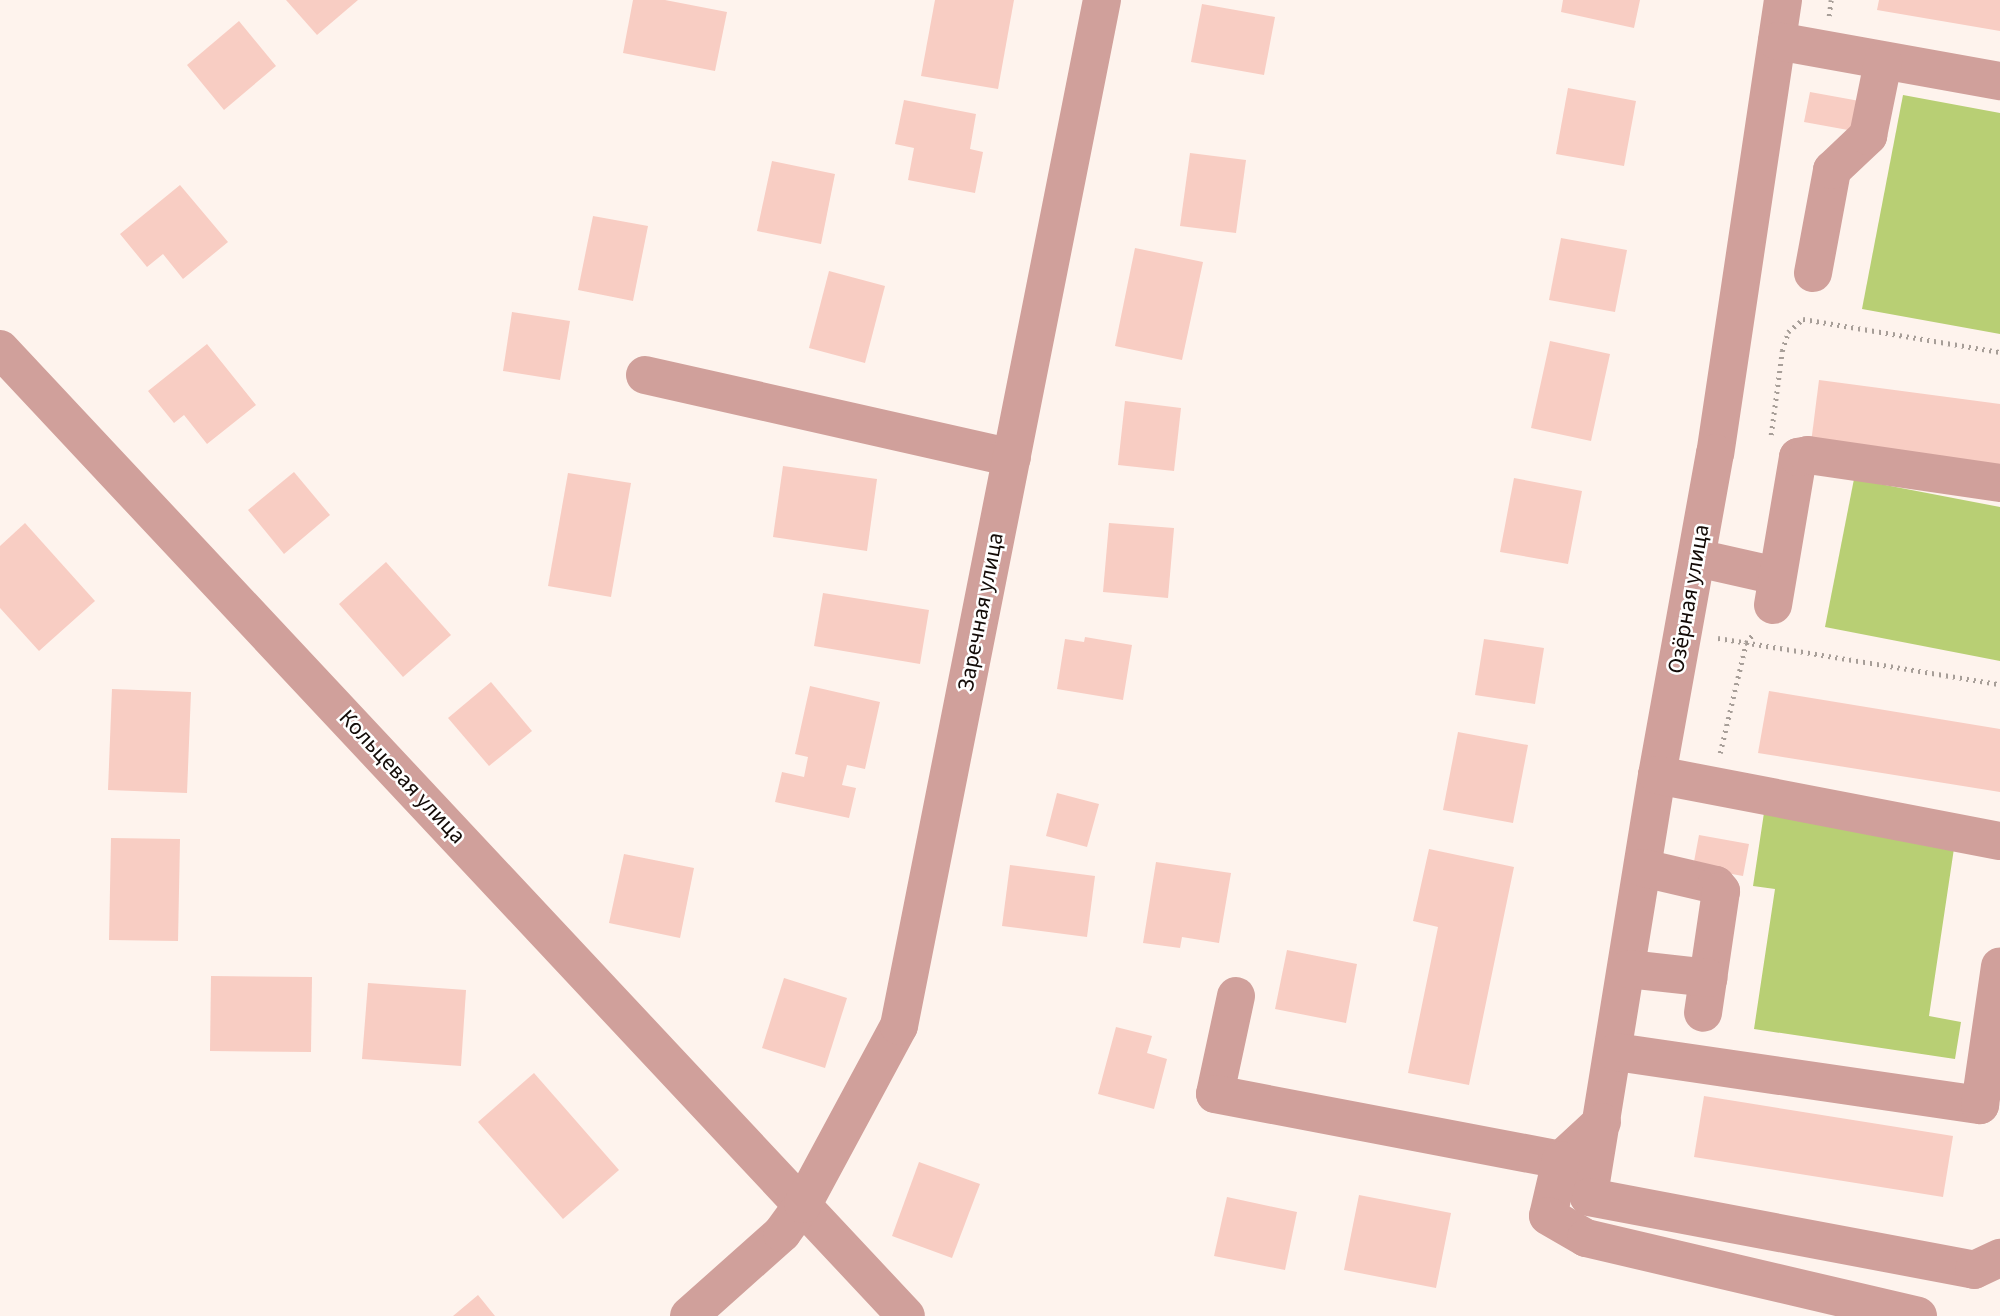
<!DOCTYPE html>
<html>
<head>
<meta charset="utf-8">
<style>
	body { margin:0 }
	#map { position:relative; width:2000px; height:1316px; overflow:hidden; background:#fef3ed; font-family:"Source Sans 3",sans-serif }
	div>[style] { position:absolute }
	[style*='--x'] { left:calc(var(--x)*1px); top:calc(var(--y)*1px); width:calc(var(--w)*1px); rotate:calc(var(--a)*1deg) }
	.green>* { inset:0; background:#b8cf74 }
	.building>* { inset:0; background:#f8cdc3 }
	.path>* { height:4.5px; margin-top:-2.25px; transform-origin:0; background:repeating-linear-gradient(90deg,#a79e98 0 2px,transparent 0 7px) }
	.minor>* { height:38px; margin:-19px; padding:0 19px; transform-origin:19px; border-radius:19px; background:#d0a09b }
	span { translate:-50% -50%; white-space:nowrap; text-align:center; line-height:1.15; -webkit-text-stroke:5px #fff; paint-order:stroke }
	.street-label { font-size:23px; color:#130b07 }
</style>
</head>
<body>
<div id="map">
	<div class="green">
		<i style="clip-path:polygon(1903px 95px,2000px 113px,2000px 334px,1862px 309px)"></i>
		<i style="clip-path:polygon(1854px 479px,2000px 507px,2000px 661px,1825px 627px)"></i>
		<i style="clip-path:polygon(1765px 806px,1956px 835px,1929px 1016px,1961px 1022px,1955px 1059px,1754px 1029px,1775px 889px,1753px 886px)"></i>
	</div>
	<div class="building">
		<i style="clip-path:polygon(286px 0,358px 0,317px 35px)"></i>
		<i style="clip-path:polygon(633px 0,665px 0,727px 12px,715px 71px,623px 53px)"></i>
		<i style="clip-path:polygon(935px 0,1014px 0,998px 89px,921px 76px)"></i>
		<i style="clip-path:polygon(1563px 0,1640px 0,1634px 28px,1561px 12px)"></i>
		<i style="clip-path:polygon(1879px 0,2000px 0,2000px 31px,1877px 10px)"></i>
		<i style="clip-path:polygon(1202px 4px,1275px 17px,1264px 75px,1191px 62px)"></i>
		<i style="clip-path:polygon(239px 21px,276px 66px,224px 110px,187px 65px)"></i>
		<i style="clip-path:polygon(1568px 88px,1636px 101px,1624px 166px,1556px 154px)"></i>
		<i style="clip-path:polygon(1810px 92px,1865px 102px,1859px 132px,1804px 122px)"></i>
		<i style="clip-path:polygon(904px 100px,976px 114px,970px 149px,983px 152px,975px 193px,908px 180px,914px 148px,895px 144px)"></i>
		<i style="clip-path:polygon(1190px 153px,1246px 160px,1236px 233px,1180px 226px)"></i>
		<i style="clip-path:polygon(772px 161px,835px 174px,821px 244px,757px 231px)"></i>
		<i style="clip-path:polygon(180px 185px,228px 242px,183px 279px,163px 254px,147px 267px,120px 234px)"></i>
		<i style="clip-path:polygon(593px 216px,648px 226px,633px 301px,578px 290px)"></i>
		<i style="clip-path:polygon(1561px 238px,1627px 250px,1615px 312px,1549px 300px)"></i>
		<i style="clip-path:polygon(1135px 248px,1203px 262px,1182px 360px,1115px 346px)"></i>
		<i style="clip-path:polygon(829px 271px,885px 286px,865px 363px,809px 348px)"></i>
		<i style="clip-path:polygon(512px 312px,570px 321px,560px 380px,503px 371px)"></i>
		<i style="clip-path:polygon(1550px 341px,1610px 354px,1591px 441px,1531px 428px)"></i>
		<i style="clip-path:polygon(207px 344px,256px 405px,207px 444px,184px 415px,174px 423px,148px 391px)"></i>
		<i style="clip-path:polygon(1819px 380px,2000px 404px,2000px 468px,1811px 443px)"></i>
		<i style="clip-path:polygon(1125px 401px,1181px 408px,1174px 471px,1118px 465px)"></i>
		<i style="clip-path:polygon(783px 466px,877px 479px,867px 551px,773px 537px)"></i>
		<i style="clip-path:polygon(294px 472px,330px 515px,284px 554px,248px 510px)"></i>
		<i style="clip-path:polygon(568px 473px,631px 483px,611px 597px,548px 586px)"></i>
		<i style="clip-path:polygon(1514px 478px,1582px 491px,1568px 564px,1500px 552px)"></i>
		<i style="clip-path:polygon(25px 523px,95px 601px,39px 651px,0 608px,0 546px)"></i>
		<i style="clip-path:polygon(1109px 523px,1174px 528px,1168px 598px,1103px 592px)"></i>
		<i style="clip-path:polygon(386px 562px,451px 635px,403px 677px,339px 604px)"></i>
		<i style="clip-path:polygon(823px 593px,929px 610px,920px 664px,814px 646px)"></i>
		<i style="clip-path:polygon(1085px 637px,1132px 645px,1123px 700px,1057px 689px,1065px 639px,1084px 642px)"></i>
		<i style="clip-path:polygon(1484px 639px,1544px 648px,1535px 704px,1475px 695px)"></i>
		<i style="clip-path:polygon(491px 682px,532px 731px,489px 766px,448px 718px)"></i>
		<i style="clip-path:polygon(810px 686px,880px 702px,865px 769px,847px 765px,842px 785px,856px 788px,849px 818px,775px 802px,782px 772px,804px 777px,808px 757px,795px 754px)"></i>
		<i style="clip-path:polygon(112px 689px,191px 692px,187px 793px,108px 790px)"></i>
		<i style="clip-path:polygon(1769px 691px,2000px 729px,2000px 792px,1758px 753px)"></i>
		<i style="clip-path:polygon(1458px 732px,1528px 745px,1513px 823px,1443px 810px)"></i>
		<i style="clip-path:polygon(1057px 793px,1099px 804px,1087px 847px,1046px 836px)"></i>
		<i style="clip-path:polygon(1699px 835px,1749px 844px,1743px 876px,1693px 867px)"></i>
		<i style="clip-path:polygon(111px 838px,180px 839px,178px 941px,109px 940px)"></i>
		<i style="clip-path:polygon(1429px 849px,1514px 867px,1469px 1085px,1408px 1073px,1438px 927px,1413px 921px)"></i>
		<i style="clip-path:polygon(624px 854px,694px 868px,680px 938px,609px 923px)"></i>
		<i style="clip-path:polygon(1156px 862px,1231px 873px,1219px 943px,1182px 937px,1180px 948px,1143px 943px)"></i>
		<i style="clip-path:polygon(1010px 865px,1095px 876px,1087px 937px,1002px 926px)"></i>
		<i style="clip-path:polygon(1287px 950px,1357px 964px,1346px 1023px,1275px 1009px)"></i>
		<i style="clip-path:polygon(211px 976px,312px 977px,311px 1052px,210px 1051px)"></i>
		<i style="clip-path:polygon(784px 978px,847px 998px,825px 1068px,762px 1048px)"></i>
		<i style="clip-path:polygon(368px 983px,466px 990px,461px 1066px,362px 1059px)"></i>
		<i style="clip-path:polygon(1116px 1027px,1152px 1036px,1147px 1053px,1167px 1059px,1154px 1109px,1098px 1094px)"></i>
		<i style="clip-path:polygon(534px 1073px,619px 1170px,563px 1219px,478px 1122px)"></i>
		<i style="clip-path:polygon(1704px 1096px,1953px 1136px,1943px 1197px,1694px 1157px)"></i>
		<i style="clip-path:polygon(919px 1162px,980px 1184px,952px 1258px,892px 1236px)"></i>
		<i style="clip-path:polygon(1359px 1195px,1451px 1213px,1436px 1288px,1344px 1270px)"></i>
		<i style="clip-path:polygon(1227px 1197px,1297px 1212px,1285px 1270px,1214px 1256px)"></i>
		<i style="clip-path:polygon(478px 1295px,495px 1316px,453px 1316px)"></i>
	</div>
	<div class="path">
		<i style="--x:1829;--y:16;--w:16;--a:-83"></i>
		<i style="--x:1771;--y:435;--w:85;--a:-82.5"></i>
		<i style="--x:1782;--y:351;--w:20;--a:-72"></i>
		<i style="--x:1788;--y:332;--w:20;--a:-41"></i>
		<i style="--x:1803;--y:319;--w:200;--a:9.5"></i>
		<i style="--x:1718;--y:638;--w:286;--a:9.3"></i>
		<i style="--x:1720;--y:753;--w:113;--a:-76.7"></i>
		<i style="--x:1746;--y:643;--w:11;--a:-52"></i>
	</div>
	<div class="minor">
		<i style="--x:1783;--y:0;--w:458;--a:98.5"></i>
		<i style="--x:1715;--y:453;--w:327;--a:100.2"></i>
		<i style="--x:1657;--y:775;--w:427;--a:99.2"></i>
		<i style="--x:1589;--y:1197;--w:392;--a:10.7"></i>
		<i style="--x:1974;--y:1270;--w:29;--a:-25"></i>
		<i style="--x:1777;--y:41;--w:227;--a:10.2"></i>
		<i style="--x:1813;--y:273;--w:105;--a:-79.5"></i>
		<i style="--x:1832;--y:170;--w:50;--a:-43.4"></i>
		<i style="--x:1868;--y:136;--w:76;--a:-78.5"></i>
		<i style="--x:0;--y:349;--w:1325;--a:46.87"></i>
		<i style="--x:645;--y:375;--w:376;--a:12.7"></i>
		<i style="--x:1697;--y:558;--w:82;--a:12.7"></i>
		<i style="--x:1773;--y:605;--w:150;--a:-80.4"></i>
		<i style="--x:1798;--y:457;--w:10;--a:-11"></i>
		<i style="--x:1808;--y:455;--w:194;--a:8.3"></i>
		<i style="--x:1657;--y:775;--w:349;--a:10.9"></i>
		<i style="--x:1643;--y:868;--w:75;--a:13.1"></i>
		<i style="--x:1716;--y:885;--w:8;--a:50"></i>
		<i style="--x:1721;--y:891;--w:123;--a:98.4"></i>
		<i style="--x:1628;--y:969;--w:81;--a:6.3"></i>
		<i style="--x:1236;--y:996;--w:100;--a:102.1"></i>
		<i style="--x:1215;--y:1094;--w:352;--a:10.8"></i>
		<i style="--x:1616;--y:1052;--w:368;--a:8.3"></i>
		<i style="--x:1980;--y:1105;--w:140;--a:-81.8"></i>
		<i style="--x:1602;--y:1122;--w:56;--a:137.2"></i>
		<i style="--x:1561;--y:1160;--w:57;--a:103.1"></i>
		<i style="--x:1548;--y:1216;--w:44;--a:30.1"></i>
		<i style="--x:1586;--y:1238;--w:341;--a:13.2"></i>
		<i style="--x:689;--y:1316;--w:125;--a:-41.7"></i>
		<i style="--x:782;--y:1233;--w:36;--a:-54"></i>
		<i style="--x:803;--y:1204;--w:202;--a:-61.7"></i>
		<i style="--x:899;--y:1026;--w:1046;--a:-78.81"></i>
	</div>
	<div class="street-label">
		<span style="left:1689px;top:599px;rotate:-80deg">Озёрная улица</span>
		<span style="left:981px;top:612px;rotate:-79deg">Заречная улица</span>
		<span style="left:402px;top:777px;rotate:47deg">Кольцевая улица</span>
	</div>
</div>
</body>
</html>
